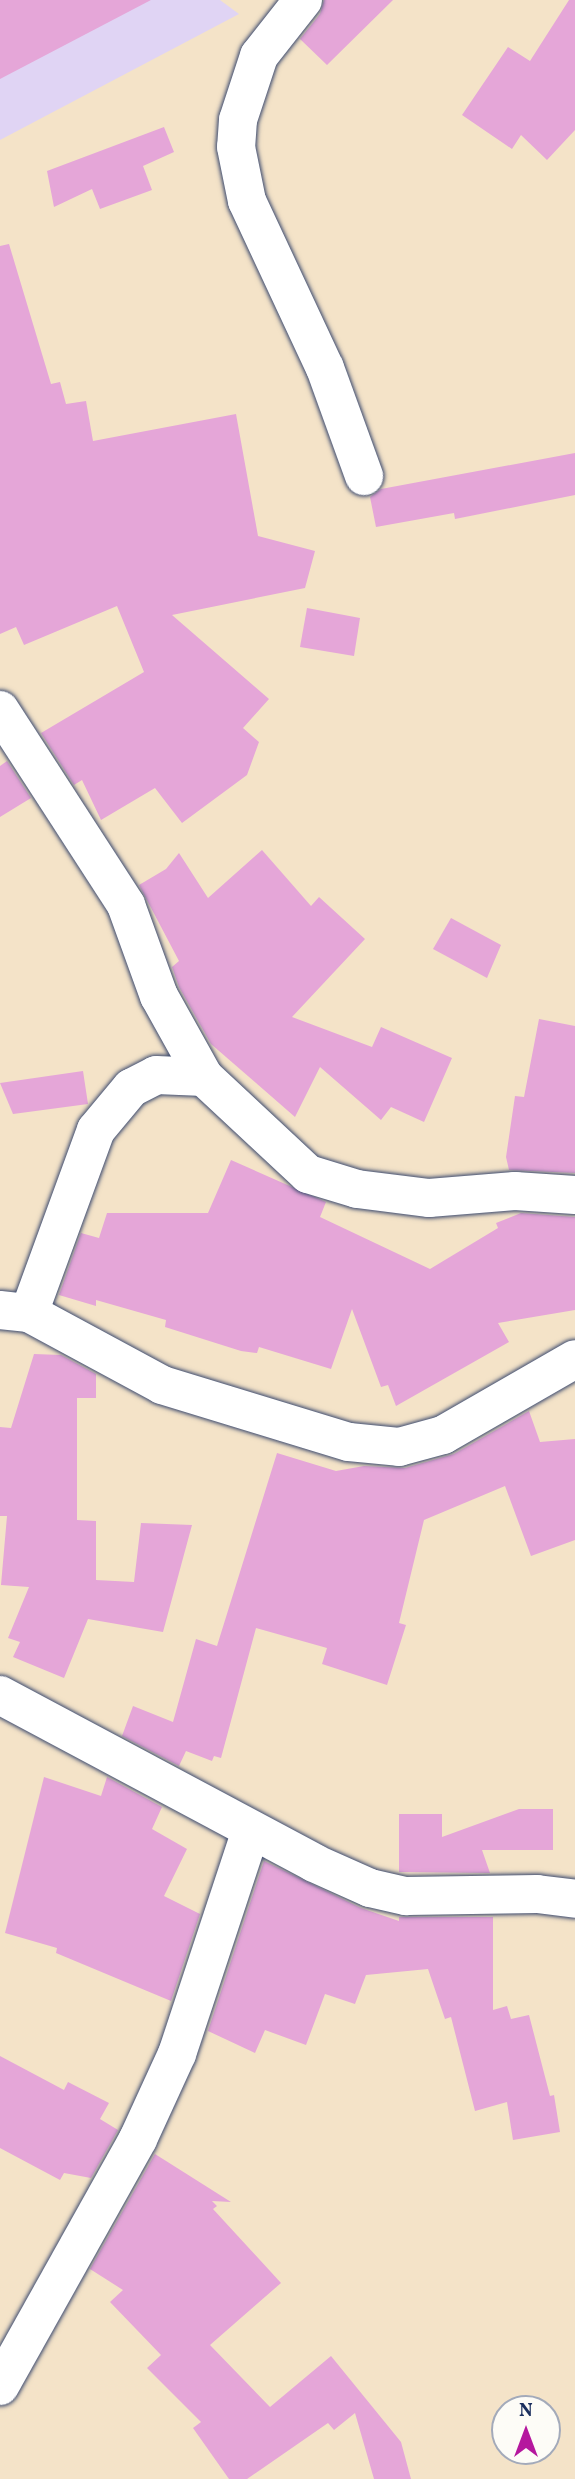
<!DOCTYPE html>
<html>
<head>
<meta charset="utf-8">
<style>
	body { margin:0 }
	#map { position:relative; width:575px; height:2479px; overflow:hidden; background:#f4e3c8; font-family:Vollkorn,serif }
	div>[style] { position:absolute }
	[style*='--x'] { left:calc(var(--x)*1px); top:calc(var(--y)*1px); width:calc(var(--w)*1px); rotate:calc(var(--a)*1deg) }
	.built>* { inset:0; background:#e0d4f4 }
	.building>* { inset:0; background:#e5a6d8 }
	.roads { filter:drop-shadow(0 0 2px #3c4a6e) drop-shadow(0 0 2px #3c4a6e) }
	.minor>* { height:38px; margin:-19px; padding:0 19px; transform-origin:19px; border-radius:19px; background:#fff }
	span { translate:-50% -50%; white-space:nowrap; text-align:center; line-height:1.15; -webkit-text-stroke:7px #fdfcf7; paint-order:stroke }
	.north { position:absolute; left:491px; top:2395px; width:70px; height:70px; box-sizing:border-box; background:#fdfcf7; border:2px solid #a3aaba; border-radius:50%; rotate:0deg; font-size:19px; font-weight:700; line-height:28px; text-align:center; color:#1b2f5e }
	.north::after { content:''; display:block; margin:auto; width:24px; height:32px; background:#b5179e; clip-path:polygon(50% 0,100% 100%,50% 72%,0 100%) }
</style>
</head>
<body>
<div id="map">
	<div class="built">
		<i style="clip-path:polygon(0 0,220px 0,239px 14px,0 140px)"></i>
	</div>
	<div class="building">
		<i style="clip-path:polygon(0 0,151px 0,0 79px)"></i>
		<i style="clip-path:polygon(324px 0,393px 0,327px 65px,300px 39px,320px 14px)"></i>
		<i style="clip-path:polygon(569px 0,575px 0,575px 130px,547px 160px,521px 135px,512px 149px,462px 115px,508px 47px,530px 61px)"></i>
		<i style="clip-path:polygon(164px 127px,174px 152px,143px 166px,152px 190px,100px 209px,92px 189px,54px 207px,47px 171px)"></i>
		<i style="clip-path:polygon(9px 244px,51px 384px,60px 382px,66px 404px,86px 401px,93px 441px,236px 414px,258px 536px,315px 551px,305px 588px,172px 615px,269px 699px,243px 728px,259px 742px,247px 775px,182px 823px,155px 788px,101px 820px,82px 780px,74px 785px,41px 733px,144px 672px,117px 606px,24px 645px,16px 627px,0 634px,0 246px)"></i>
		<i style="clip-path:polygon(575px 453px,575px 495px,455px 519px,454px 513px,376px 527px,370px 497px,381px 489px)"></i>
		<i style="clip-path:polygon(307px 608px,360px 618px,354px 656px,300px 647px)"></i>
		<i style="clip-path:polygon(7px 761px,31px 798px,0 817px,0 766px)"></i>
		<i style="clip-path:polygon(262px 850px,311px 906px,319px 897px,365px 939px,292px 1017px,372px 1047px,381px 1027px,452px 1058px,424px 1122px,391px 1107px,381px 1120px,320px 1067px,295px 1117px,211px 1044px,179px 987px,172px 967px,179px 961px,139px 885px,166px 869px,179px 853px,208px 898px)"></i>
		<i style="clip-path:polygon(451px 918px,501px 945px,487px 978px,433px 949px)"></i>
		<i style="clip-path:polygon(539px 1019px,575px 1026px,575px 1173px,509px 1170px,506px 1157px,515px 1096px,524px 1097px)"></i>
		<i style="clip-path:polygon(83px 1071px,88px 1104px,13px 1114px,0 1083px)"></i>
		<i style="clip-path:polygon(231px 1160px,326px 1202px,320px 1217px,430px 1269px,498px 1228px,496px 1223px,521px 1213px,575px 1217px,575px 1310px,498px 1323px,509px 1342px,396px 1406px,388px 1385px,381px 1387px,352px 1309px,331px 1369px,259px 1347px,257px 1353px,241px 1351px,165px 1327px,166px 1320px,96px 1300px,96px 1306px,59px 1295px,81px 1233px,99px 1238px,107px 1213px,208px 1213px)"></i>
		<i style="clip-path:polygon(34px 1354px,61px 1355px,96px 1374px,96px 1398px,77px 1398px,77px 1520px,96px 1521px,96px 1580px,134px 1582px,141px 1523px,192px 1525px,163px 1632px,88px 1619px,64px 1678px,13px 1657px,20px 1642px,8px 1638px,29px 1587px,1px 1585px,7px 1516px,0 1516px,0 1427px,11px 1428px)"></i>
		<i style="clip-path:polygon(529px 1411px,540px 1442px,575px 1439px,575px 1540px,531px 1556px,505px 1486px,424px 1520px,399px 1623px,406px 1625px,387px 1685px,322px 1664px,327px 1648px,256px 1628px,221px 1758px,214px 1756px,212px 1761px,186px 1751px,179px 1766px,122px 1736px,133px 1706px,173px 1722px,196px 1639px,217px 1646px,277px 1453px,336px 1471px,364px 1466px,405px 1468px,454px 1454px)"></i>
		<i style="clip-path:polygon(44px 1777px,101px 1796px,107px 1777px,162px 1807px,152px 1829px,187px 1849px,164px 1896px,200px 1914px,171px 2001px,56px 1953px,57px 1948px,5px 1933px)"></i>
		<i style="clip-path:polygon(519px 1809px,553px 1809px,553px 1850px,482px 1850px,490px 1873px,399px 1872px,399px 1814px,442px 1814px,442px 1837px)"></i>
		<i style="clip-path:polygon(264px 1861px,361px 1908px,399px 1921px,399px 1917px,493px 1917px,493px 2010px,507px 2006px,511px 2019px,529px 2015px,550px 2096px,554px 2095px,560px 2132px,513px 2140px,507px 2102px,475px 2111px,451px 2017px,445px 2019px,428px 1969px,366px 1975px,355px 2004px,325px 1994px,306px 2045px,265px 2030px,255px 2053px,208px 2031px)"></i>
		<i style="clip-path:polygon(0 2056px,64px 2090px,68px 2082px,109px 2103px,100px 2119px,118px 2130px,91px 2178px,64px 2173px,60px 2180px,0 2148px)"></i>
		<i style="clip-path:polygon(155px 2154px,231px 2202px,212px 2201px,217px 2206px,213px 2209px,281px 2283px,210px 2345px,270px 2407px,331px 2356px,401px 2442px,411px 2479px,374px 2479px,355px 2413px,334px 2430px,328px 2423px,247px 2479px,229px 2479px,193px 2428px,201px 2422px,147px 2368px,161px 2355px,110px 2302px,123px 2290px,90px 2269px)"></i>
	</div>
	<div class="roads">
		<div class="minor">
			<i style="--x:303;--y:0;--w:71;--a:128.2"></i>
			<i style="--x:259;--y:56;--w:67;--a:108.2"></i>
			<i style="--x:238;--y:120;--w:27;--a:94"></i>
			<i style="--x:236;--y:147;--w:55;--a:78.5"></i>
			<i style="--x:247;--y:201;--w:184;--a:65"></i>
			<i style="--x:325;--y:368;--w:115;--a:70.1"></i>
			<i style="--x:0;--y:710;--w:232;--a:57.1"></i>
			<i style="--x:126;--y:905;--w:97;--a:70.1"></i>
			<i style="--x:159;--y:996;--w:93;--a:60.9"></i>
			<i style="--x:204;--y:1077;--w:142;--a:43"></i>
			<i style="--x:308;--y:1174;--w:51;--a:17"></i>
			<i style="--x:357;--y:1189;--w:73;--a:7.1"></i>
			<i style="--x:429;--y:1198;--w:86;--a:-4.7"></i>
			<i style="--x:515;--y:1191;--w:60;--a:3.8"></i>
			<i style="--x:0;--y:1310;--w:29;--a:6"></i>
			<i style="--x:29;--y:1313;--w:151;--a:28.4"></i>
			<i style="--x:162;--y:1385;--w:195;--a:17"></i>
			<i style="--x:349;--y:1442;--w:50;--a:5.7"></i>
			<i style="--x:399;--y:1447;--w:46;--a:-15.3"></i>
			<i style="--x:443;--y:1435;--w:152;--a:-29.9"></i>
			<i style="--x:29;--y:1313;--w:195;--a:-69.9"></i>
			<i style="--x:96;--y:1130;--w:55;--a:-50.2"></i>
			<i style="--x:131;--y:1088;--w:28;--a:-27"></i>
			<i style="--x:156;--y:1075;--w:48;--a:2.4"></i>
			<i style="--x:0;--y:1695;--w:356;--a:28.1"></i>
			<i style="--x:314;--y:1863;--w:61;--a:24.1"></i>
			<i style="--x:370;--y:1888;--w:37;--a:13"></i>
			<i style="--x:406;--y:1896;--w:131;--a:-0.9"></i>
			<i style="--x:537;--y:1894;--w:38;--a:7"></i>
			<i style="--x:0;--y:2386;--w:283;--a:-60.8"></i>
			<i style="--x:138;--y:2139;--w:94;--a:-65.4"></i>
			<i style="--x:177;--y:2054;--w:236;--a:-71.7"></i>
		</div>
	</div>
	<div class="north">N</div>
</div>
</body>
</html>
